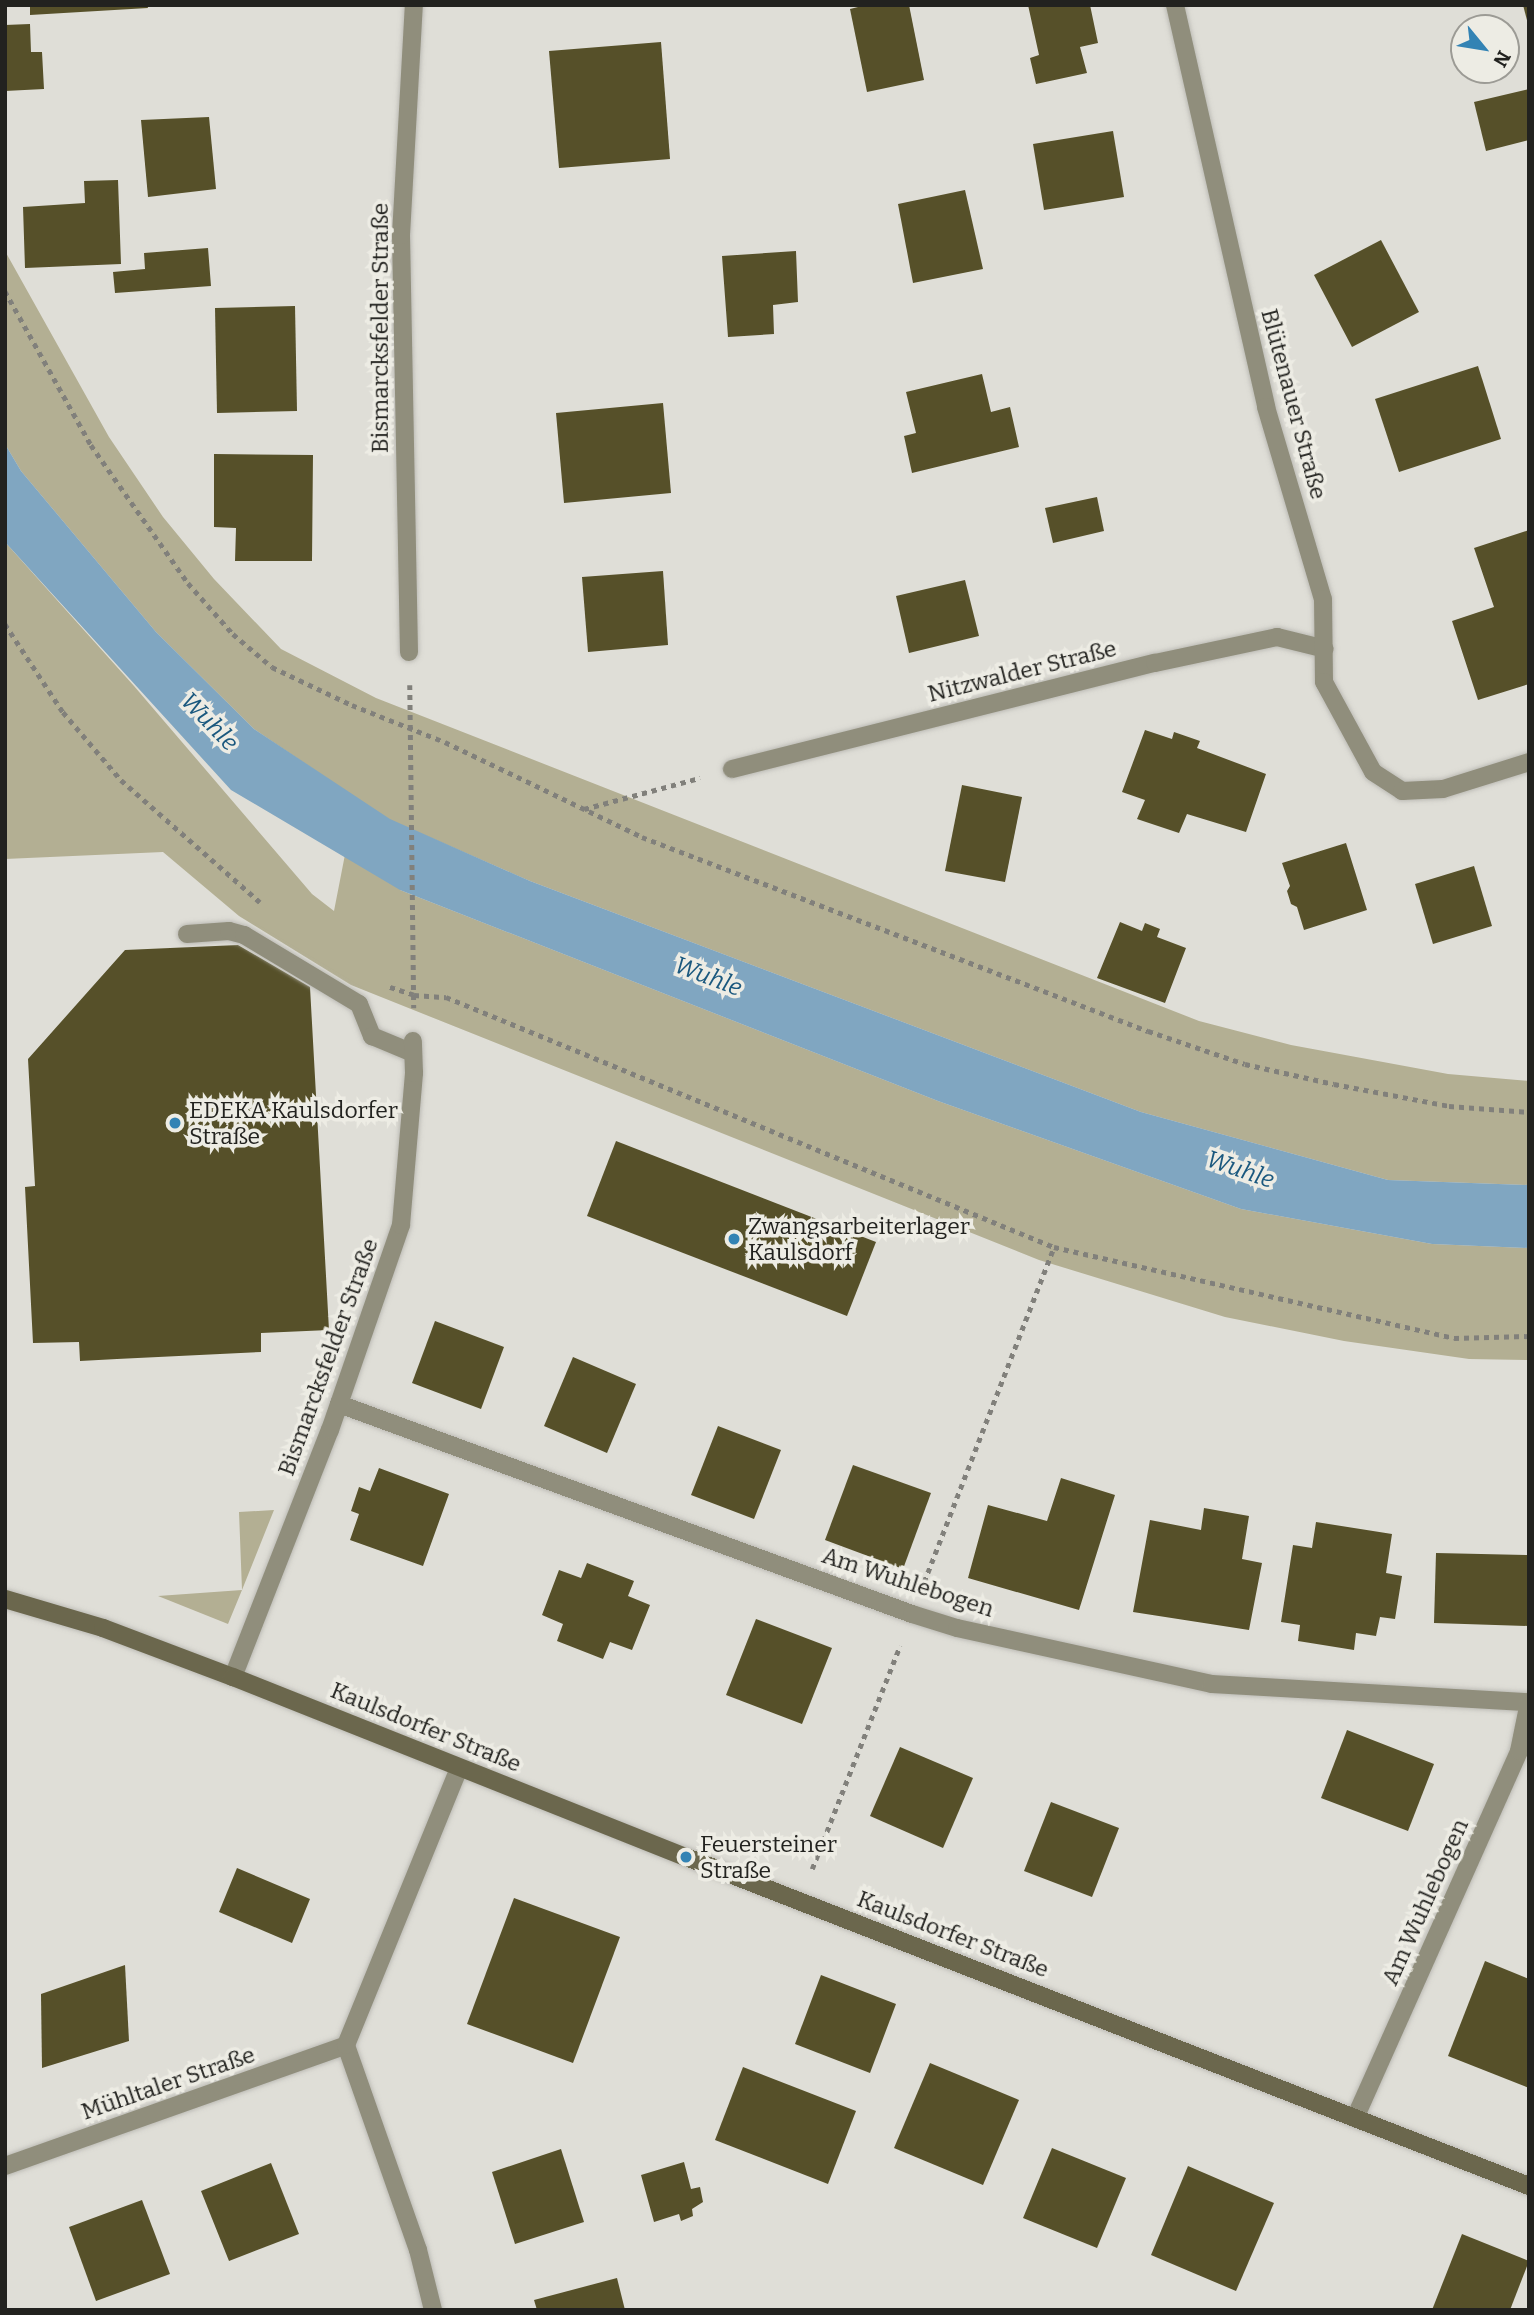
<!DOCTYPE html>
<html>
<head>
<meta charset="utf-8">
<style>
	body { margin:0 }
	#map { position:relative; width:1534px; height:2315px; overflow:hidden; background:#dfded7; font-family:Bitter,serif }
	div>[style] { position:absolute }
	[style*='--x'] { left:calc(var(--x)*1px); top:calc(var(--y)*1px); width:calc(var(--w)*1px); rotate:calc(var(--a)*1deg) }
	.green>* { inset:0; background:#b3af93 }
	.water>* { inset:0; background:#80a6c1 }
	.building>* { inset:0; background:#565029 }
	.path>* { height:4.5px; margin-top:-2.25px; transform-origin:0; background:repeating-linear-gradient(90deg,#81807b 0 5px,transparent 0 10px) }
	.roads { filter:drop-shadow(0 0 2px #bdbcb6) drop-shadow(0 0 2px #bdbcb6) }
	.service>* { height:18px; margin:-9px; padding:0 9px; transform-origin:9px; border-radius:9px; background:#908e7c }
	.minor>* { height:18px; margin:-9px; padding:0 9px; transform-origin:9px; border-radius:9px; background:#908e7c }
	.secondary>* { height:18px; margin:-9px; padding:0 9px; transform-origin:9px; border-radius:9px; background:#6b674d }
	.dots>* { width:19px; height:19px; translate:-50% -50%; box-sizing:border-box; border:4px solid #edece4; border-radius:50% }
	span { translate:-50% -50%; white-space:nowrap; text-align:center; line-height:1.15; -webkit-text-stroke:7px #edece4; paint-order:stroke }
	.street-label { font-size:23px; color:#22221f }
	.poi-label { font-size:23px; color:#22221f }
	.left { translate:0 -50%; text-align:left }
	.water-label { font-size:24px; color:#1a587e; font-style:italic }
	.frame { position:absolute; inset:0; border:7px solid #22221f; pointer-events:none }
	.north { position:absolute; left:1450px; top:14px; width:70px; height:70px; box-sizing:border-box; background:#edece4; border:2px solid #9c9b95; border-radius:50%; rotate:120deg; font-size:19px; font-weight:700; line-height:28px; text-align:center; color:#22221f }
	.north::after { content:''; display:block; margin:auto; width:24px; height:32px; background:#3383b4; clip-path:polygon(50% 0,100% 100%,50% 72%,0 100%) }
</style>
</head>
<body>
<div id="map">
	<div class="green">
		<i style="clip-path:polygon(5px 251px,109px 437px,163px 517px,214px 579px,281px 649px,376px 698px,1199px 1021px,1291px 1045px,1448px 1074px,1529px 1081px,1529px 1185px,1388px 1180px,1141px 1112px,530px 881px,390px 820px,400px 890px,938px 1101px,1241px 1209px,1432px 1244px,1529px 1248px,1529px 1360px,1469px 1359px,1344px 1341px,1225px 1317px,1039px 1260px,351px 985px,239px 916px,163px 852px,5px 859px,5px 542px,134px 686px,312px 894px,334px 911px,356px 798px,254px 729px,156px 632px,21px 471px,5px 444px)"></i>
		<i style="clip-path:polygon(274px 1510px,242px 1590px,228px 1624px,158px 1596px,242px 1590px,239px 1512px)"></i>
	</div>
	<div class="water">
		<i style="clip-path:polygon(5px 444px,21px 471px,156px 632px,254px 729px,390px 819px,530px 881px,1141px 1112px,1388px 1180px,1529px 1185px,1529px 1248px,1432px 1244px,1241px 1209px,938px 1101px,400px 890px,231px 790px,5px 542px)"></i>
	</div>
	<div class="building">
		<i style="clip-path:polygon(30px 5px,147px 5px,148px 8px,30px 15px)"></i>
		<i style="clip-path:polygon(866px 5px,909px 5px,924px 80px,867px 92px,850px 9px)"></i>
		<i style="clip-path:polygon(1028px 5px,1090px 5px,1098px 43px,1080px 47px,1087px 73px,1036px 84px,1030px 58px,1039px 55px)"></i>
		<i style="clip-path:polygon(1523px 5px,1529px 5px,1529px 24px,1528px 24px)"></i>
		<i style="clip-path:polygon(30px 24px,31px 52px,42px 52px,44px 89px,5px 91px,5px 25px)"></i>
		<i style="clip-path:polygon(661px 42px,670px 159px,559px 168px,549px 51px)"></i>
		<i style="clip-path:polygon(1529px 89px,1529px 140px,1486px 151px,1474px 102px)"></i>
		<i style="clip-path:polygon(209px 117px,216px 189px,148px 197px,141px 120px)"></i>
		<i style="clip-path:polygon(1113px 131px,1124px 197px,1044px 210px,1033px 144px)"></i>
		<i style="clip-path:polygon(118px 180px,121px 264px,25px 268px,23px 207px,85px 203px,84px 181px)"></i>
		<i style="clip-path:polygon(965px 190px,983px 269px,913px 283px,898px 204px)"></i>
		<i style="clip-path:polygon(1381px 240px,1419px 312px,1352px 347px,1314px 275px)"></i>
		<i style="clip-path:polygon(208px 248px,211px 286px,115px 293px,113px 272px,145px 269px,144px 253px)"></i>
		<i style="clip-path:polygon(796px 251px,798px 302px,773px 305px,774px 334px,728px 337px,722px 256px)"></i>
		<i style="clip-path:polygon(295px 306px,297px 411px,217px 413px,215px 308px)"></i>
		<i style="clip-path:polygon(1478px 366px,1501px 439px,1399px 472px,1375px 399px)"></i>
		<i style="clip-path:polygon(982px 374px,991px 412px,1010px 407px,1019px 447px,912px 473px,904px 436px,916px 433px,906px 392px)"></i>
		<i style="clip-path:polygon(663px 403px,671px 493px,564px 503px,556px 413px)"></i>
		<i style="clip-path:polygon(214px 454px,313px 455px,312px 561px,235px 561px,236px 528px,214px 527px)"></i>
		<i style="clip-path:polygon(1097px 497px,1104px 531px,1053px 543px,1045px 508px)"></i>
		<i style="clip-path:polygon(1529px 530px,1529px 684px,1478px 700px,1452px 621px,1494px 607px,1474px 548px)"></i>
		<i style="clip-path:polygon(663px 571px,668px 645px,588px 652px,582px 577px)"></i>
		<i style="clip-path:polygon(965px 580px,979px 636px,909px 653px,896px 596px)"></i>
		<i style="clip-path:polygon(1145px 730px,1172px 739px,1174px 732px,1200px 741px,1197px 748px,1266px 774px,1246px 832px,1187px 814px,1179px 833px,1137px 819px,1145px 800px,1122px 792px)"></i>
		<i style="clip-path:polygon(962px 785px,1022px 797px,1005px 882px,945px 871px)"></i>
		<i style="clip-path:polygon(1346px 843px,1367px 910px,1304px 930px,1297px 907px,1291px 904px,1287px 891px,1290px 886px,1282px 863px)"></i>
		<i style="clip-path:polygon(1474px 866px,1492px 926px,1433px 944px,1415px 884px)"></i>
		<i style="clip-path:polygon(1120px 922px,1142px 931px,1145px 923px,1160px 929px,1157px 937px,1186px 948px,1165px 1003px,1097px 978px)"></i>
		<i style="clip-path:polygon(238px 945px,310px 987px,329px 1330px,261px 1333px,261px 1352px,117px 1359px,80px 1361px,79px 1342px,33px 1343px,25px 1187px,35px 1186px,28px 1059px,125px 950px)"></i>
		<i style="clip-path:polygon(616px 1141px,876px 1242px,847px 1316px,587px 1216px)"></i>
		<i style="clip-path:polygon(435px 1321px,504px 1347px,481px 1409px,412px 1383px)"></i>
		<i style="clip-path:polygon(573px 1357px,636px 1384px,607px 1453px,544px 1426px)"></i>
		<i style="clip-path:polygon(718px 1426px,781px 1450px,754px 1519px,691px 1495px)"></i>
		<i style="clip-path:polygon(853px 1465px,931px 1493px,903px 1569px,825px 1540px)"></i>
		<i style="clip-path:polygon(379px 1468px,449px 1494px,423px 1566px,350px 1540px,359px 1514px,351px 1511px,359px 1487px,370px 1491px)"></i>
		<i style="clip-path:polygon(1061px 1478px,1115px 1495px,1079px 1610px,968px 1578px,988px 1505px,1047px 1521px)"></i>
		<i style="clip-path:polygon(1204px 1508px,1249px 1516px,1242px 1559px,1262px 1563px,1249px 1630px,1133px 1612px,1150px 1520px,1201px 1530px)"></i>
		<i style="clip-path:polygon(1316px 1522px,1392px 1534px,1386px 1573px,1402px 1576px,1395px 1619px,1380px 1617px,1376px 1636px,1356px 1633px,1354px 1650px,1298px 1641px,1300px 1625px,1281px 1622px,1293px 1545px,1312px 1548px)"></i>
		<i style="clip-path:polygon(1436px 1553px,1529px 1555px,1528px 1626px,1434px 1623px)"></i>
		<i style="clip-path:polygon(587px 1563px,634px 1581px,628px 1596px,650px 1605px,632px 1650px,610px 1642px,603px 1659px,557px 1641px,563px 1624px,542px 1615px,559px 1570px,581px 1578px)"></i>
		<i style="clip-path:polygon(756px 1619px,832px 1648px,802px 1724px,726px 1695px)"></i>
		<i style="clip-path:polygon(1347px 1730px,1434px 1764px,1408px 1831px,1321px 1798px)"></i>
		<i style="clip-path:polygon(900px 1747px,973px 1778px,943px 1848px,870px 1816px)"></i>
		<i style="clip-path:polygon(1051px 1802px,1119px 1828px,1092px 1897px,1024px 1871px)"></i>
		<i style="clip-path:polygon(237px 1868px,310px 1899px,292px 1943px,219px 1912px)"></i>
		<i style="clip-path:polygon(514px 1898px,620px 1937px,573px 2063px,467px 2024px)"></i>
		<i style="clip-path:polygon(1485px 1961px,1529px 1979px,1529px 2088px,1448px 2056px)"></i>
		<i style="clip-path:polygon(125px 1965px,129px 2041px,42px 2068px,41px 1994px)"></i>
		<i style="clip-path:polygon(821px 1975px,896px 2004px,870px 2073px,795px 2044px)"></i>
		<i style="clip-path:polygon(930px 2063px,1019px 2100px,983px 2185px,894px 2148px)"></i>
		<i style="clip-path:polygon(743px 2067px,856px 2111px,828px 2184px,715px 2140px)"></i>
		<i style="clip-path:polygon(1052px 2148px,1126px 2178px,1097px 2248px,1023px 2218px)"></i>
		<i style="clip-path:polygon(561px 2149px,584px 2222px,515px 2244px,492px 2172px)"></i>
		<i style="clip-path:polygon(684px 2162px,691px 2189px,700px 2187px,703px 2202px,692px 2209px,693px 2216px,681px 2221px,679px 2214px,654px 2222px,641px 2175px)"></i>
		<i style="clip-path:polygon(271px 2163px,299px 2234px,229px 2261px,201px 2191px)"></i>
		<i style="clip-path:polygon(1188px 2166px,1274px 2203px,1236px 2291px,1151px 2255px)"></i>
		<i style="clip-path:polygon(142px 2200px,170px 2274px,96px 2301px,69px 2227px)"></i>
		<i style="clip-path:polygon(1462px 2234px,1529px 2261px,1510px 2310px,1432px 2310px)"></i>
		<i style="clip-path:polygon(617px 2278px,625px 2310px,537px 2310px,534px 2300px)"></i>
	</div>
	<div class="path">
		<i style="--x:5;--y:291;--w:176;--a:60.8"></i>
		<i style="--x:91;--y:445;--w:169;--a:54.9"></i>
		<i style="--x:188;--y:583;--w:68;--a:48.6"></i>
		<i style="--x:233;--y:634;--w:51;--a:40.2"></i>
		<i style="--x:272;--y:667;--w:89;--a:25.4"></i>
		<i style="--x:352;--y:705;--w:100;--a:21.7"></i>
		<i style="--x:445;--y:742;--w:219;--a:25.7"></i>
		<i style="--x:642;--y:837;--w:542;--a:20.98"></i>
		<i style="--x:1148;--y:1031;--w:102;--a:18.8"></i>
		<i style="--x:1245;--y:1064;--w:91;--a:12.7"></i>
		<i style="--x:1334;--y:1084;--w:117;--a:10.8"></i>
		<i style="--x:1449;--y:1106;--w:80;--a:4.3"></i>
		<i style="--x:5;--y:624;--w:105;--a:56.6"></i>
		<i style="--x:63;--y:712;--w:89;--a:49.5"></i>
		<i style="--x:121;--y:780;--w:185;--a:41.3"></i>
		<i style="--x:410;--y:685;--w:323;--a:89.3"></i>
		<i style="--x:584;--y:809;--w:120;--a:-15"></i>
		<i style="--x:390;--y:987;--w:25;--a:18"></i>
		<i style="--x:414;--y:995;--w:32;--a:4"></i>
		<i style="--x:446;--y:997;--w:657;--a:22.35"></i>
		<i style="--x:1054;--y:1247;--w:410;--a:12.8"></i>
		<i style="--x:1454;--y:1338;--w:75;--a:-1.5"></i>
		<i style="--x:924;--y:1582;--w:359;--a:-68.8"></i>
		<i style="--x:812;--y:1869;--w:240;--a:-68.5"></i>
	</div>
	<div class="roads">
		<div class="service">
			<i style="--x:732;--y:769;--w:436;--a:-14.1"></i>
			<i style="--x:1155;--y:663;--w:125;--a:-12"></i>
			<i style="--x:1277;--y:637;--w:49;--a:14"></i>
			<i style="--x:187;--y:934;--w:42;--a:-4.1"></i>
			<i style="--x:229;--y:931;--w:16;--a:15"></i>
			<i style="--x:244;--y:935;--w:134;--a:31"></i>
			<i style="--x:359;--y:1004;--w:35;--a:68"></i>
			<i style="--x:372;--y:1036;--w:44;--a:22.5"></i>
			<i style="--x:339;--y:1404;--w:610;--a:20.13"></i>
			<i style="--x:912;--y:1614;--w:47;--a:17.3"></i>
			<i style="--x:957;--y:1628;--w:261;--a:12.4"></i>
			<i style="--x:1212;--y:1684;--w:317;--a:3.3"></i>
			<i style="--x:233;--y:1677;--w:265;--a:-68.6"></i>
			<i style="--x:330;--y:1430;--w:217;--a:-70.9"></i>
			<i style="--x:401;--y:1225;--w:153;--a:-85.1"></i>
			<i style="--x:414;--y:1073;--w:32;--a:-92"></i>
		</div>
		<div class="minor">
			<i style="--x:1175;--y:5;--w:412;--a:77.2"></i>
			<i style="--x:1266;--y:407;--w:200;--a:73.5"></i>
			<i style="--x:1323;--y:599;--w:83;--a:89.3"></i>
			<i style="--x:1324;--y:682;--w:102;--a:61.4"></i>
			<i style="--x:1373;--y:772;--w:35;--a:33"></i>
			<i style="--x:1402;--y:791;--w:41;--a:-2.8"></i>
			<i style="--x:1443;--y:789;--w:90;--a:-17.4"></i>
			<i style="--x:409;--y:652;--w:417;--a:-91.1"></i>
			<i style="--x:401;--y:235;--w:230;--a:-86.8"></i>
			<i style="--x:1355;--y:2118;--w:402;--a:-65.9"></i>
			<i style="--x:1519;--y:1751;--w:50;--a:-78.5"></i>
			<i style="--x:5;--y:2166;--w:362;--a:-19.5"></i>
			<i style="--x:433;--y:2310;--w:62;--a:-104"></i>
			<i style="--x:418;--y:2250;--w:217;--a:-109.4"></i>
			<i style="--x:346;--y:2045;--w:299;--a:-67.8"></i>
		</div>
		<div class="secondary">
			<i style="--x:5;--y:1599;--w:102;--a:16.5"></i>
			<i style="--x:103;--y:1628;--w:139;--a:20.7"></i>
			<i style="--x:233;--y:1677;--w:487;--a:21.7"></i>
			<i style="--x:686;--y:1857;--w:905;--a:21.32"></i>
		</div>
	</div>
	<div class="dots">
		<i style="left:175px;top:1123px;background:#3383b4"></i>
		<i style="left:734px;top:1239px;background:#3383b4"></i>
		<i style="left:686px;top:1857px;background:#3383b4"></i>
	</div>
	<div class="street-label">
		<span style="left:380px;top:328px;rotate:-90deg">Bismarcksfelder Straße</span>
		<span style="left:1294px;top:404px;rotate:75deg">Blütenauer Straße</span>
		<span style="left:1022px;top:671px;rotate:-14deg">Nitzwalder Straße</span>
		<span style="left:328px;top:1357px;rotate:-70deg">Bismarcksfelder Straße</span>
		<span style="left:908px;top:1582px;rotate:18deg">Am Wuhlebogen</span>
		<span style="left:426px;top:1727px;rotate:22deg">Kaulsdorfer Straße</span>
		<span style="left:1425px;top:1902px;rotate:-66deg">Am Wuhlebogen</span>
		<span style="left:953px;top:1934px;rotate:21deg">Kaulsdorfer Straße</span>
		<span style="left:168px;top:2083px;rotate:-19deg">Mühltaler Straße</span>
	</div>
	<div class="poi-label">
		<span class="left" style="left:189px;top:1123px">EDEKA Kaulsdorfer<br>Straße</span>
		<span class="left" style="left:748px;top:1239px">Zwangsarbeiterlager<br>Kaulsdorf</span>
		<span class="left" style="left:700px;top:1857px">Feuersteiner<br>Straße</span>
	</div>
	<div class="water-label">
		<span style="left:209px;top:722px;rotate:46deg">Wuhle</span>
		<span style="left:708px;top:977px;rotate:21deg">Wuhle</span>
		<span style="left:1240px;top:1170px;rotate:19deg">Wuhle</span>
	</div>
	<div class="frame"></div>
	<div class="north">N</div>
</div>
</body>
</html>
